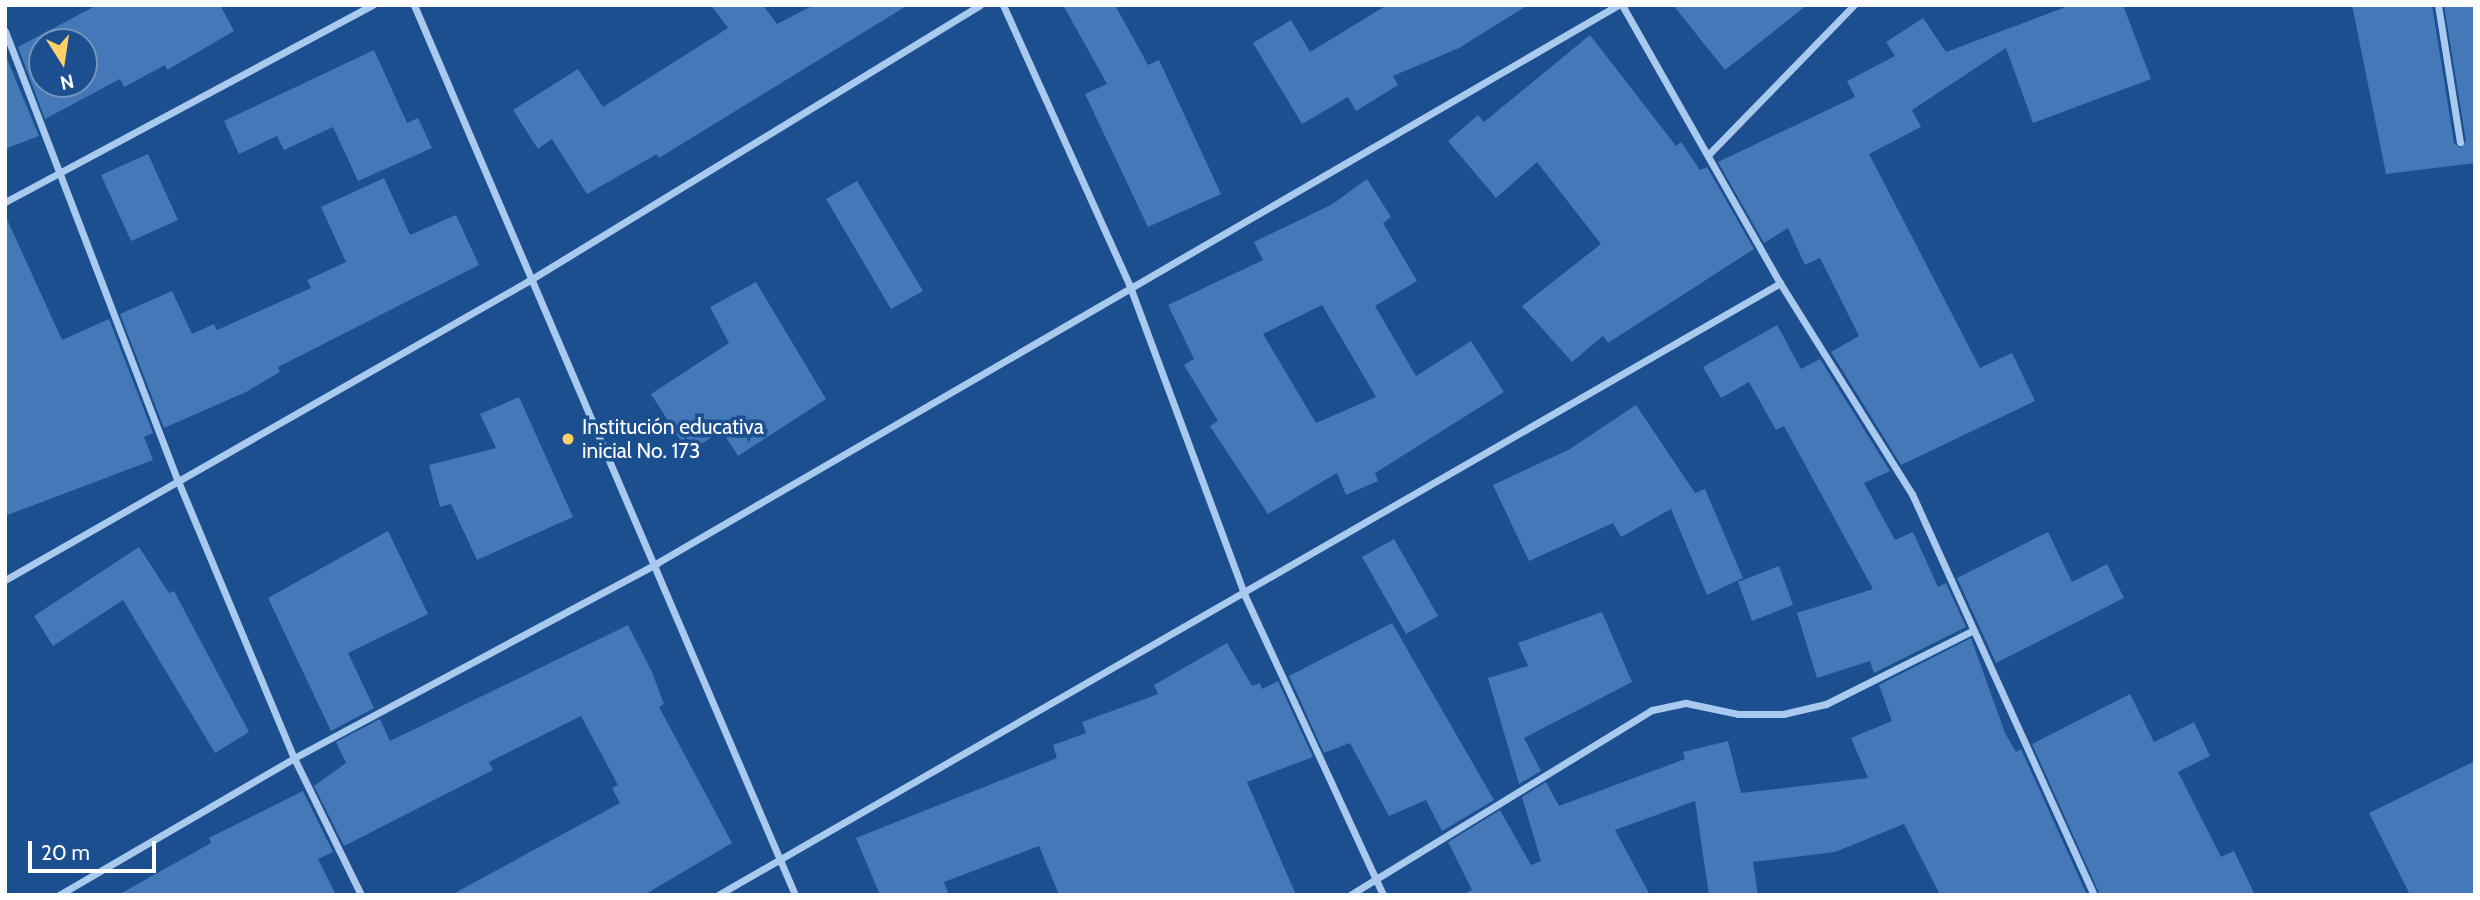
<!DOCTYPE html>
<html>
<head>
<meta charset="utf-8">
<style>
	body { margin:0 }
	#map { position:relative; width:2480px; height:900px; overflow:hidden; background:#1b4f8f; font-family:Cabin,sans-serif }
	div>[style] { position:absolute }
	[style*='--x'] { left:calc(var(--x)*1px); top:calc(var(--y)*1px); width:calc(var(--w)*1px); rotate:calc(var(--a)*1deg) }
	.building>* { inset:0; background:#4478b7 }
	.minor>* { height:7px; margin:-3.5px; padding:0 3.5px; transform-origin:3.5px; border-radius:3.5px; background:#a9c9ee }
	.dots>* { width:19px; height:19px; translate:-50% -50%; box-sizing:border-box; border:4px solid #1b4f8f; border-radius:50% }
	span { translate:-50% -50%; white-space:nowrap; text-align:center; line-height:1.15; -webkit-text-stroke:7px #1b4f8f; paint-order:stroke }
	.poi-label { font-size:21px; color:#fff }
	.left { translate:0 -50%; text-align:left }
	.frame { position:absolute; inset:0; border:7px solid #fff; pointer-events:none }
	.north { position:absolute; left:28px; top:28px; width:70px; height:70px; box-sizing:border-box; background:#1b4f8f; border:2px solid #7695bc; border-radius:50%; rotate:168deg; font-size:19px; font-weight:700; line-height:28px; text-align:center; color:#fff }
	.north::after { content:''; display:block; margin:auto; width:24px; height:32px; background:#ffd166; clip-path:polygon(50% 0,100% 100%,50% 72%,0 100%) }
	.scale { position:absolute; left:28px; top:841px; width:128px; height:32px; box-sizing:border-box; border:4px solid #fff; border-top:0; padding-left:9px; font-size:21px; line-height:24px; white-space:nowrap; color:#fff; -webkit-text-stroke:5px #1b4f8f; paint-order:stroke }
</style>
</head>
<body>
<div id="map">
	<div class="building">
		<i style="clip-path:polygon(evenodd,97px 5px,220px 5px,234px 31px,167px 70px,165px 65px,124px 87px,120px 79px,45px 119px,18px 47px,97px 5px,42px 42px,84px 42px,84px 84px,42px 84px,42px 42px)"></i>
		<i style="clip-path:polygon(711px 5px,763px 5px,777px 24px,814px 5px,908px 5px,659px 158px,657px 154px,587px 194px,552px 139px,538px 149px,513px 110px,578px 69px,603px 107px,728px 28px)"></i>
		<i style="clip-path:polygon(1063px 5px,1115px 5px,1148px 65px,1159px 60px,1221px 194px,1148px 227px,1085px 94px,1107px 84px)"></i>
		<i style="clip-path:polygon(1387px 5px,1528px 5px,1459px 48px,1393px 76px,1398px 85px,1356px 111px,1348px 97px,1302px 124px,1253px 43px,1291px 20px,1310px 52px)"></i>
		<i style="clip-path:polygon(1673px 5px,1807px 5px,1725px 70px)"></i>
		<i style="clip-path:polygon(2071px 5px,2123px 5px,2151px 79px,2033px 123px,2006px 48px,1912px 110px,1921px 127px,1869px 154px,1980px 368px,2012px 353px,2035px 401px,1901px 465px,1831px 352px,1859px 336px,1820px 258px,1805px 265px,1788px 228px,1764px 243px,1718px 162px,1855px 97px,1847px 81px,1895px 56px,1886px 42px,1923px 18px,1946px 52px)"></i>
		<i style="clip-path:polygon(2352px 5px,2432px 5px,2454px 143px,2460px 148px,2466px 141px,2444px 5px,2475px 5px,2475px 163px,2386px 174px)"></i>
		<i style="clip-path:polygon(1590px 35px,1676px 146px,1681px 142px,1700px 170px,1707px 167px,1754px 249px,1608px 343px,1603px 336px,1572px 362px,1522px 306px,1601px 244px,1537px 162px,1496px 198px,1448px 141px,1478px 115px,1484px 122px)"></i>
		<i style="clip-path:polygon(374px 50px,407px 123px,418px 118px,432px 148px,358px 181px,333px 127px,284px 150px,277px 136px,239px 154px,224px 121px)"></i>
		<i style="clip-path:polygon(5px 54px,39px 136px,5px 149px)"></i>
		<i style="clip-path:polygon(148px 154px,178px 220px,131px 241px,101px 175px)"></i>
		<i style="clip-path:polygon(384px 178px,410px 235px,456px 215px,479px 265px,278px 367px,280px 372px,246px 392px,164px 428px,120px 314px,172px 291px,192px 334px,214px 324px,217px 330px,311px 288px,307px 280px,346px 262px,321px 207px)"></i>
		<i style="clip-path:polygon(evenodd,1367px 179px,1391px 217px,1383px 223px,1417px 281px,1375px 306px,1416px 376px,1471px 341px,1504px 392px,1375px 473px,1378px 481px,1346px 495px,1337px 473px,1268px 514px,1210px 426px,1218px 421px,1184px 365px,1194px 359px,1168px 305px,1263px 260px,1254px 242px,1331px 205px,1367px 179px,1322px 305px,1376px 397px,1316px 423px,1263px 334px,1322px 305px)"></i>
		<i style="clip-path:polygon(857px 181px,923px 291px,891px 309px,826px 199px)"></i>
		<i style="clip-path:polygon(5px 215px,62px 340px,109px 319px,153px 433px,144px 437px,153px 460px,5px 516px)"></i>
		<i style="clip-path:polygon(756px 282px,826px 399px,738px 456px,722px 431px,688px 452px,651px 394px,729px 343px,710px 307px)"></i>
		<i style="clip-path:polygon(1777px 325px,1801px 369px,1820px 359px,1890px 471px,1864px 483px,1895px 540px,1913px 532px,1938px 587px,1946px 583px,1966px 627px,1874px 673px,1870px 661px,1817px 678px,1797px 613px,1873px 589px,1784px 426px,1776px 430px,1749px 382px,1721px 398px,1703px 367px)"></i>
		<i style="clip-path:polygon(519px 397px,573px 517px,477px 560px,451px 504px,440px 507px,429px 465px,496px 448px,480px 414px)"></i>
		<i style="clip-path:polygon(1636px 405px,1695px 493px,1705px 489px,1743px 578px,1707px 595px,1671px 509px,1621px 537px,1613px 523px,1529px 561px,1493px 485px,1570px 449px)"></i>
		<i style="clip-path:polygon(388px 531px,428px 614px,348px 653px,374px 708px,331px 731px,268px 598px)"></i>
		<i style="clip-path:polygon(2048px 532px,2072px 582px,2107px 564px,2124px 598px,1996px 663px,1957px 578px)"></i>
		<i style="clip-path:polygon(1394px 539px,1438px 616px,1406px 634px,1362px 557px)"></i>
		<i style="clip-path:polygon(139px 547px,169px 593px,174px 591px,249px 732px,215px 753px,123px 600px,53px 646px,34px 616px)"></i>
		<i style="clip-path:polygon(1779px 566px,1793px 605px,1752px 621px,1738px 582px)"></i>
		<i style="clip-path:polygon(1602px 612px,1632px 682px,1524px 738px,1541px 771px,1519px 784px,1488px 678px,1528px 666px,1518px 643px)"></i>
		<i style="clip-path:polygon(1392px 623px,1494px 800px,1442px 831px,1426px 800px,1389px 816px,1350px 743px,1324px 753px,1289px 676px)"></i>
		<i style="clip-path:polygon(628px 625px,652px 672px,664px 704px,659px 707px,732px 843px,644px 895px,451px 895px,620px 803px,612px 788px,618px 785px,581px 716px,489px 762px,493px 770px,344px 846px,314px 786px,346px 763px,336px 742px,380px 719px,390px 741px)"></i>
		<i style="clip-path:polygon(1971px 638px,2005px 733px,2016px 752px,2021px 749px,2087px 895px,1940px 895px,1904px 824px,1835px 852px,1753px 862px,1758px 895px,1709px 895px,1695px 801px,1615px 830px,1650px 895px,1461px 895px,1472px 890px,1448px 842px,1500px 810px,1531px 865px,1541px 861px,1522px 797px,1546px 782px,1559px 806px,1685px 759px,1683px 752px,1728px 741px,1741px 793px,1868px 778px,1851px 738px,1892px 721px,1879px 685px)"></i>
		<i style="clip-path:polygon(1227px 643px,1252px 686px,1260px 683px,1262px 689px,1278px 681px,1313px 757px,1247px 782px,1296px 895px,1059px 895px,1039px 846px,944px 882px,949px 895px,880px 895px,856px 838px,1057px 758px,1053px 745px,1086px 733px,1082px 722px,1158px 694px,1154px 685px)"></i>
		<i style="clip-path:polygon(2130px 694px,2154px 742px,2194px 722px,2210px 756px,2178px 772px,2221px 857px,2234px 851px,2255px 895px,2100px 895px,2032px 744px)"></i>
		<i style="clip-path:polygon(2475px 761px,2475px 895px,2410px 895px,2369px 813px)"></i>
		<i style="clip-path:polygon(303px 791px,333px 852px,318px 859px,336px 895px,118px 895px,211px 843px,209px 838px)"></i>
	</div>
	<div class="minor">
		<i style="--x:414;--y:5;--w:968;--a:66.82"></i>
		<i style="--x:1003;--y:5;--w:306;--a:65.7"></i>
		<i style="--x:1129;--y:284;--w:333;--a:69.6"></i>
		<i style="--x:1245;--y:596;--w:329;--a:65.2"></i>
		<i style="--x:1622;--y:5;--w:320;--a:60.4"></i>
		<i style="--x:1780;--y:283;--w:249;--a:58"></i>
		<i style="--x:1912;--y:494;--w:440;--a:65.6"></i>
		<i style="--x:2438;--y:5;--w:139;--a:80.9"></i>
		<i style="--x:5;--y:31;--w:482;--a:69"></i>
		<i style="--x:178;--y:481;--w:300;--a:67.3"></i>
		<i style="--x:294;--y:758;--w:153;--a:63.9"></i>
		<i style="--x:1708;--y:155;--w:209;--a:-45.8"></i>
		<i style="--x:5;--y:202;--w:417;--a:-28.2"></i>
		<i style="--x:5;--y:580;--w:605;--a:-29.74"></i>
		<i style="--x:530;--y:280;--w:527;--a:-31.43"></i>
		<i style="--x:59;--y:895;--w:272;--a:-30.2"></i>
		<i style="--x:294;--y:758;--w:412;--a:-28.2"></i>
		<i style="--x:657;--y:563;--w:1111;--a:-30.14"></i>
		<i style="--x:718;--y:895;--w:1226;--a:-29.95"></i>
		<i style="--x:1350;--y:895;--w:354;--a:-31.5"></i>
		<i style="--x:1652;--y:710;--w:35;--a:-12"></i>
		<i style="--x:1686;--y:703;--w:53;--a:11.9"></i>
		<i style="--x:1738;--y:714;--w:45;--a:0"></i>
		<i style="--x:1783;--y:714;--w:44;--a:-13.1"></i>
		<i style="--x:1826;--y:704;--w:165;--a:-26.6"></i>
	</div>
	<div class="dots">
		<i style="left:568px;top:439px;background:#ffd166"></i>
	</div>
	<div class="poi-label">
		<span class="left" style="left:582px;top:439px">Institución educativa<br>inicial No. 173</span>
	</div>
	<div class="frame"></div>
	<div class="north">N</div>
	<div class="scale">20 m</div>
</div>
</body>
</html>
